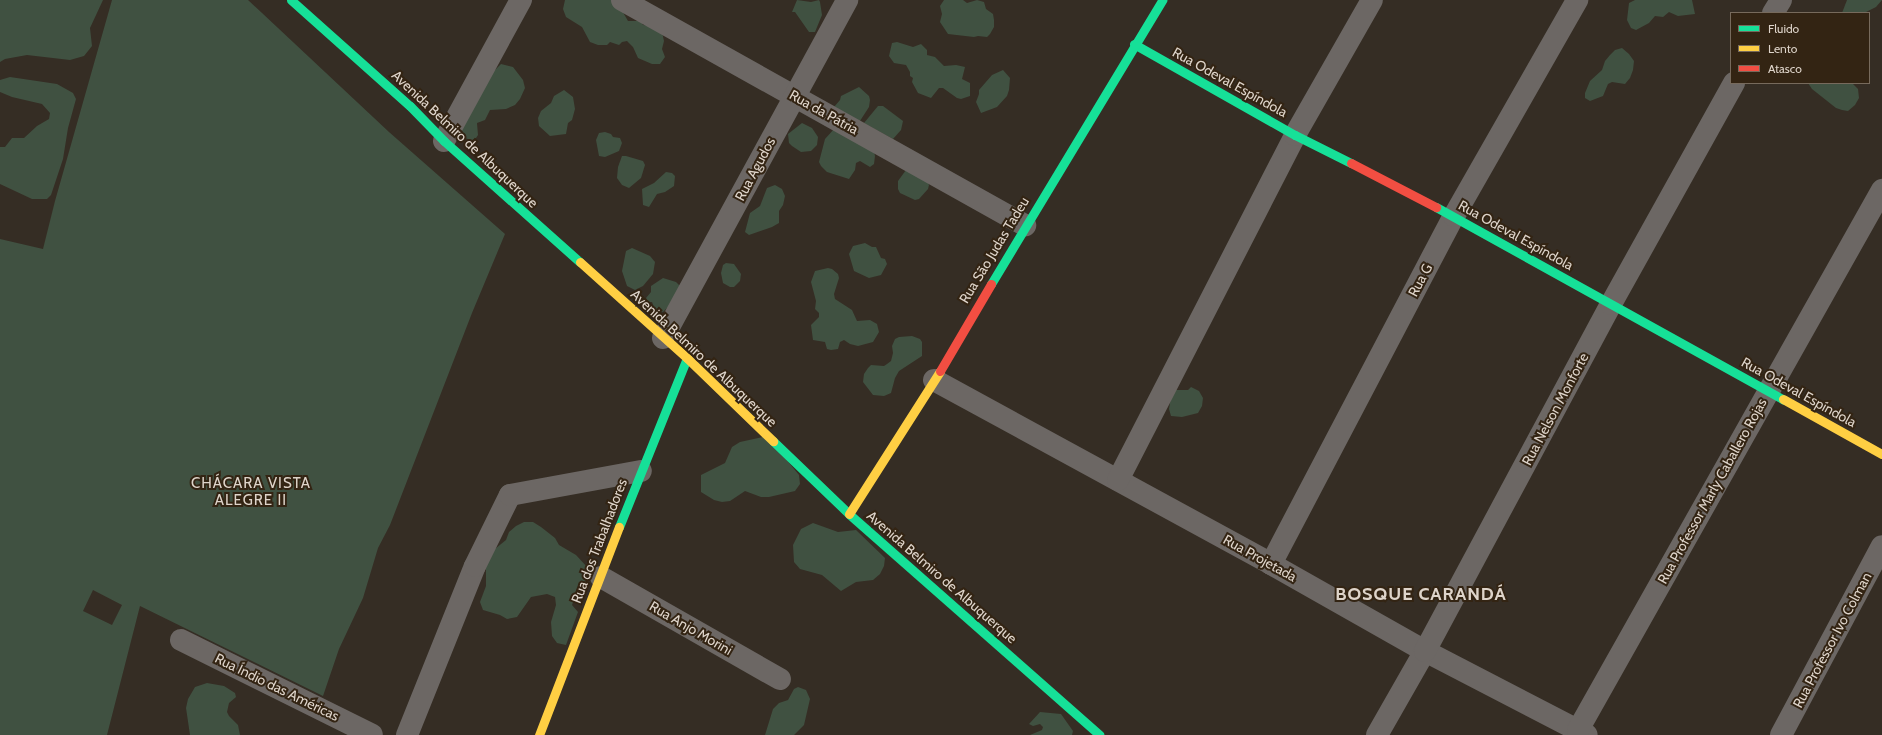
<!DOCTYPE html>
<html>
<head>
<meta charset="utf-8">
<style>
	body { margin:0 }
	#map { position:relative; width:1882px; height:735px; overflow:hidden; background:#352d24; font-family:Cabin,sans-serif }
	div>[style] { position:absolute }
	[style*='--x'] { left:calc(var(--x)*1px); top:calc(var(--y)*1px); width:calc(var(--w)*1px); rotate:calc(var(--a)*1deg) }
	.green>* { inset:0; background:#405141 }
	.street>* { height:22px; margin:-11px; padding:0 11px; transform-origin:11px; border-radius:11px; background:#6c6764 }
	.fast>* { height:9px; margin:-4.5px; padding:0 4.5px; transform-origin:4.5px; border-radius:4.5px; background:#16e098 }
	.slow>* { height:9px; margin:-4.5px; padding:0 4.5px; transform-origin:4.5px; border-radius:4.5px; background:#ffcf43 }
	.jam>* { height:9px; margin:-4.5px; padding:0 4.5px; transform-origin:4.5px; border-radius:4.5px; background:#f24e42 }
	span { translate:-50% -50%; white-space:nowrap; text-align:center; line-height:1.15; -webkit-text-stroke:4px #332413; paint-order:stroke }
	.street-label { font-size:14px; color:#ded4ca }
	.neighbourhood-label { font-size:15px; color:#ded4ca; letter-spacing:1px }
	.district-label { font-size:18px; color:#ded4ca; font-weight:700; letter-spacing:1px }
	.legend { position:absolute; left:1730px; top:12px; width:140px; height:72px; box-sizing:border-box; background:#332413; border:1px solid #776a5c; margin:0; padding:5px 7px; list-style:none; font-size:12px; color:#ded4ca }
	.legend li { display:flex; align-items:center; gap:8px; height:20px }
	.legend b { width:20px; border:1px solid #776a5c }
</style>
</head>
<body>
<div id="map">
	<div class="green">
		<i style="clip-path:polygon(0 0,103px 0,90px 28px,92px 46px,84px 56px,70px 60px,27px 55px,5px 59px,0 62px)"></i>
		<i style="clip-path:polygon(evenodd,112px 0,248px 0,389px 132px,505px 234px,472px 313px,390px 525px,378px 548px,363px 598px,339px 649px,323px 696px,140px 606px,107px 735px,0 735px,0 239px,43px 249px,55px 201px,112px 0,93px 590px,122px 605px,112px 625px,83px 611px,93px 590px)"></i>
		<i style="clip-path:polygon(565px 0,616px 0,628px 21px,641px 21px,643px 25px,656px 26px,662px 32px,664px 41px,662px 49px,665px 57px,660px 64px,652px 64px,638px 58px,633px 47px,627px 41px,622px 42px,619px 45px,610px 42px,607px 45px,598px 45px,590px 42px,582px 27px,566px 17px,563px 9px)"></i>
		<i style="clip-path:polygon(797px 0,811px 2px,819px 0,820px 2px,822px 15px,815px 32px,809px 32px,795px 12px,792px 12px)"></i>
		<i style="clip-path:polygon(944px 0,963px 0,967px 3px,977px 0,984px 2px,986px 9px,993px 14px,994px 20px,994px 27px,990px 34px,987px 37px,978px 36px,974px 37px,948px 34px,940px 22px,942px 14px,940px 6px)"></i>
		<i style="clip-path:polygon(1635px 0,1692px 0,1695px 14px,1678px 16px,1669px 12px,1663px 17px,1655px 16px,1649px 23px,1636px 30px,1631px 28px,1627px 20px,1629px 3px)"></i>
		<i style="clip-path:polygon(1847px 0,1882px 0,1876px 7px,1864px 13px,1842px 13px)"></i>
		<i style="clip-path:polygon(897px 42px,913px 47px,921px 44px,927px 50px,927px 55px,935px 57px,944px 66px,956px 65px,965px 67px,962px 79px,970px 83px,970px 96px,961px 99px,957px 98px,943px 88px,939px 88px,931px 98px,918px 93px,912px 82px,913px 78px,910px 76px,910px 72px,906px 65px,894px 63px,889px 56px,892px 43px)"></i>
		<i style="clip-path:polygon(1622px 48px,1629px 54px,1634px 61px,1633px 70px,1630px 78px,1625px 84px,1612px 82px,1608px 84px,1603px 96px,1590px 101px,1585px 98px,1585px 93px,1590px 81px,1602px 70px,1605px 61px,1610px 55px,1615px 50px)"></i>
		<i style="clip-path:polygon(501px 64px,513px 67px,523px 80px,525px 88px,520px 99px,515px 105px,506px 109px,490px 110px,485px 120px,477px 123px,478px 135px,476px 138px,472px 140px,464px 138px,458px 130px,493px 72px)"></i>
		<i style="clip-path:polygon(1003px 70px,1010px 78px,1009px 90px,1007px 96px,997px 107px,981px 113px,976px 102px,979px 94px,979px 90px,992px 75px)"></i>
		<i style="clip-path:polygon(10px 77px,57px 84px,73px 93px,76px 99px,68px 128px,63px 159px,51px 195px,47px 199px,32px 199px,0 184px,0 147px,5px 147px,12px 138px,24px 138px,37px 126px,49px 119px,50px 113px,42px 104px,12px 97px,0 92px,0 80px)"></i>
		<i style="clip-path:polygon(1808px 83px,1852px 83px,1858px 89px,1859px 98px,1855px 105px,1848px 111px,1842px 110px,1836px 108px,1812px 89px)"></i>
		<i style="clip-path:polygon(859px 87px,869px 96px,870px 100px,869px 107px,858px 124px,834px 107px,840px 100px,841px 96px)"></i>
		<i style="clip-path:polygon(564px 90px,573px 97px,575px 109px,572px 120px,568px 123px,566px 134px,550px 136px,539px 126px,538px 118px,541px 111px,551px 103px,554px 96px)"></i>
		<i style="clip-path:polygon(878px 106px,883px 106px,903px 121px,901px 130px,893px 139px,864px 123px)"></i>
		<i style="clip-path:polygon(802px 123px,812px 128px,818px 137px,817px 145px,811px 151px,801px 152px,792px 146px,789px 143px,788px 134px)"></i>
		<i style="clip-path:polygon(834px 129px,873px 147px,875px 156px,874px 164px,870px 167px,860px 161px,856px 163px,855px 170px,849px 179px,827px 172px,821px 166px,819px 162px,825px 139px)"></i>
		<i style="clip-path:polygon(605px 132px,611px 134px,613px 137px,620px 138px,622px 143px,619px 151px,605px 157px,599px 156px,596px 140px,599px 133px)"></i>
		<i style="clip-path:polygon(622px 156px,626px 156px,643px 161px,645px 165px,641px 178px,629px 188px,622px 185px,617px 178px,618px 167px)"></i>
		<i style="clip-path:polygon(906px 170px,926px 178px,929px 185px,928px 189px,919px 199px,915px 200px,900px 193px,898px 189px,898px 181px)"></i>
		<i style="clip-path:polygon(666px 172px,672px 173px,675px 176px,674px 186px,665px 192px,657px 194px,649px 207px,643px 205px,642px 189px,654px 183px)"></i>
		<i style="clip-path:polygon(775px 185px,782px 189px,785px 196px,783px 205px,779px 211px,779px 223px,772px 227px,749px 235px,745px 232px,750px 213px,760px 206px,767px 188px)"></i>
		<i style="clip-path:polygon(865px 243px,872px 247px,876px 247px,881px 258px,885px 259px,887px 264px,881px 275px,869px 278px,854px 271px,849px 254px,853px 246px)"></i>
		<i style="clip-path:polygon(632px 248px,650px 256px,655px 262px,653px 274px,643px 286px,635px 290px,627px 286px,622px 271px,626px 251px)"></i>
		<i style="clip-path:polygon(726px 263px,734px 264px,741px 274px,740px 281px,734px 287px,730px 287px,723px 283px,721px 273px,723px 265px)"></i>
		<i style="clip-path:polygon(828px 268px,832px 269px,838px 274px,839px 278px,834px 294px,835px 299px,852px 310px,857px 321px,870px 320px,877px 324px,879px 332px,873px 342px,858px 346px,850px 344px,844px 340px,840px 342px,838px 349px,831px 350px,827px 349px,825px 342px,813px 340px,811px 325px,819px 317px,819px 313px,815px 309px,816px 301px,811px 282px,815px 271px)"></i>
		<i style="clip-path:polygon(663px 278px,676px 282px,680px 286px,671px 304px,663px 312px,655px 310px,652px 302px,648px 302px,646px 298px,651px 292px,651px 286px)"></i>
		<i style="clip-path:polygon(912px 336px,920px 339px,922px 342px,922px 356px,899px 371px,895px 378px,891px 393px,884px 396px,873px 395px,863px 382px,864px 374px,868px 368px,871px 365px,884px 366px,887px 364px,891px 361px,893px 353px,892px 346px,895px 339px,899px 337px)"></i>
		<i style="clip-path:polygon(1191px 387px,1199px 391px,1203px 398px,1202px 406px,1198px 413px,1182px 417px,1171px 416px,1169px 409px,1171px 397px,1176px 390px,1188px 390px)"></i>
		<i style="clip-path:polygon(767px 436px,799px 475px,800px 484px,795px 491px,769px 497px,761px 497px,745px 491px,730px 501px,722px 502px,714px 500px,701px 492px,701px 475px,725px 463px,732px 447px,740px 442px)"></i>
		<i style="clip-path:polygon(524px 522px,533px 522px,541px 527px,555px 538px,559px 545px,576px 555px,588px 568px,589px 577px,586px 585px,575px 597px,572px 605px,578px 612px,566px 645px,557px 643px,552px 636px,551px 622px,556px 605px,555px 597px,547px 594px,531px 597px,517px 617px,507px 619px,500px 615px,483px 610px,480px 602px,486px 586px,486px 560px,490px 553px,506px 540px,509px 532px,516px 526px)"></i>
		<i style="clip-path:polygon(813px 523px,838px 532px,856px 530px,885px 558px,884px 566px,880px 574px,873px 580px,856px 582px,841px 591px,822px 575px,800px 569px,794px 562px,793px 545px,801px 529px)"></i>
		<i style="clip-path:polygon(207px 683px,224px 686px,235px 693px,236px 697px,229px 703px,227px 712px,229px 716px,238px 725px,240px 735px,190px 735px,186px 708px,188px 699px,195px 687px)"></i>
		<i style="clip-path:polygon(798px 687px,806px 690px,810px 699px,804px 725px,794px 735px,765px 735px,773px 709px,779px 703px,788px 700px,794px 689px)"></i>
		<i style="clip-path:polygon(1040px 712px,1061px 714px,1073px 731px,1072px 735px,1030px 735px,1042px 730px,1043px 727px,1040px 724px,1033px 726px,1029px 724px)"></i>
	</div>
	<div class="street">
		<i style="--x:622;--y:0;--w:462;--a:29.2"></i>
		<i style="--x:1773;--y:13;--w:15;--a:-58"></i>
		<i style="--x:444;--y:141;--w:161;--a:-61.4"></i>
		<i style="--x:663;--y:338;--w:385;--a:-61.4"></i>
		<i style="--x:934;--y:380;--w:384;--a:28.6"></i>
		<i style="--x:1271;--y:564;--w:177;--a:29.5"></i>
		<i style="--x:1425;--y:651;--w:182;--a:27.4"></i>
		<i style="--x:1118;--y:480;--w:388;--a:-62.8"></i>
		<i style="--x:1295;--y:135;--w:155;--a:-60.3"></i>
		<i style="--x:1271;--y:564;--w:393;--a:-62.3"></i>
		<i style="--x:1454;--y:216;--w:249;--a:-60.3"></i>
		<i style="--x:601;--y:577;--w:206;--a:29.7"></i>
		<i style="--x:181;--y:640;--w:213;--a:26.4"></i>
		<i style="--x:1578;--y:730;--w:620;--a:-60.62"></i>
		<i style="--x:407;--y:735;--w:182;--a:-68.1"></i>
		<i style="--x:475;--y:566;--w:79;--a:-63.8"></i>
		<i style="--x:510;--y:495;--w:133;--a:-10.4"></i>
		<i style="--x:1377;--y:735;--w:97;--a:-60.3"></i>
		<i style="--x:1425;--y:651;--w:394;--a:-61.8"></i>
		<i style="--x:1611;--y:304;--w:253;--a:-60.9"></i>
		<i style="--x:1781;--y:735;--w:214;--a:-61.9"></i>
	</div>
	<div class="fast">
		<i style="--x:291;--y:0;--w:159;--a:41.7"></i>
		<i style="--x:410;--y:106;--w:49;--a:45.8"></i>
		<i style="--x:444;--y:141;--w:182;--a:41.7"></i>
		<i style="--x:1134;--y:44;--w:185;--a:29.5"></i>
		<i style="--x:1295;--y:135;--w:63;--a:26.6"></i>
		<i style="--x:1436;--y:207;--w:397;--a:29"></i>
		<i style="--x:991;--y:284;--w:332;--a:-58.9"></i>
		<i style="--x:773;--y:441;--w:105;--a:43.8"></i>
		<i style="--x:849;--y:514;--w:334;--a:41.4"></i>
		<i style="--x:619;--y:527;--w:182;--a:-68.1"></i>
	</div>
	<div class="slow">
		<i style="--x:580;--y:262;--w:144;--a:41.9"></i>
		<i style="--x:687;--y:358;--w:120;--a:44"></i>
		<i style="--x:1783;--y:399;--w:113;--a:29.1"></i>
		<i style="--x:849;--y:514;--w:169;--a:-57.5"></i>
		<i style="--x:539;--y:735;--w:223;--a:-69"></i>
	</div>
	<div class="jam">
		<i style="--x:1351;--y:163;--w:96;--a:27.4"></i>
		<i style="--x:940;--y:371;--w:101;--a:-59.6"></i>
	</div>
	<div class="street-label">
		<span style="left:1230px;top:82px;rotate:29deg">Rua Odeval Espíndola</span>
		<span style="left:824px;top:112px;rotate:29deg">Rua da Pátria</span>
		<span style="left:465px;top:139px;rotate:43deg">Avenida Belmiro de Albuquerque</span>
		<span style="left:755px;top:169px;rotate:-62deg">Rua Agudos</span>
		<span style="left:1516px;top:235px;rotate:29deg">Rua Odeval Espíndola</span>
		<span style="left:994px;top:250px;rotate:-59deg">Rua São Judas Tadeu</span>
		<span style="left:1420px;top:280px;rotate:-62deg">Rua G</span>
		<span style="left:704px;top:358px;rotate:43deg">Avenida Belmiro de Albuquerque</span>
		<span style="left:1799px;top:392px;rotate:29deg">Rua Odeval Espíndola</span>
		<span style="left:1555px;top:409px;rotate:-62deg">Rua Nelson Monforte</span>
		<span style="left:1712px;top:491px;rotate:-61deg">Rua Professor Marly Caballero Rojas</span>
		<span style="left:599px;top:541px;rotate:-69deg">Rua dos Trabalhadores</span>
		<span style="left:1260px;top:558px;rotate:29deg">Rua Projetada</span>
		<span style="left:942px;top:577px;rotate:41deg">Avenida Belmiro de Albuquerque</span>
		<span style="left:691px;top:628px;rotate:30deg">Rua Anjo Morini</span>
		<span style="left:1832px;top:640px;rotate:-62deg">Rua Professor Ivo Colman</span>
		<span style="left:277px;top:687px;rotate:26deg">Rua Índio das Américas</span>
	</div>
	<div class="neighbourhood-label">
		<span style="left:251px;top:492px">CHÁCARA VISTA<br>ALEGRE II</span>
	</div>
	<div class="district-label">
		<span style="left:1421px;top:594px">BOSQUE CARANDÁ</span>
	</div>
	<ul class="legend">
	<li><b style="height:5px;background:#16e098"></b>Fluido</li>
	<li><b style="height:5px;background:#ffcf43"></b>Lento</li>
	<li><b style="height:5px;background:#f24e42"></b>Atasco</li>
	</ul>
</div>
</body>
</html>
